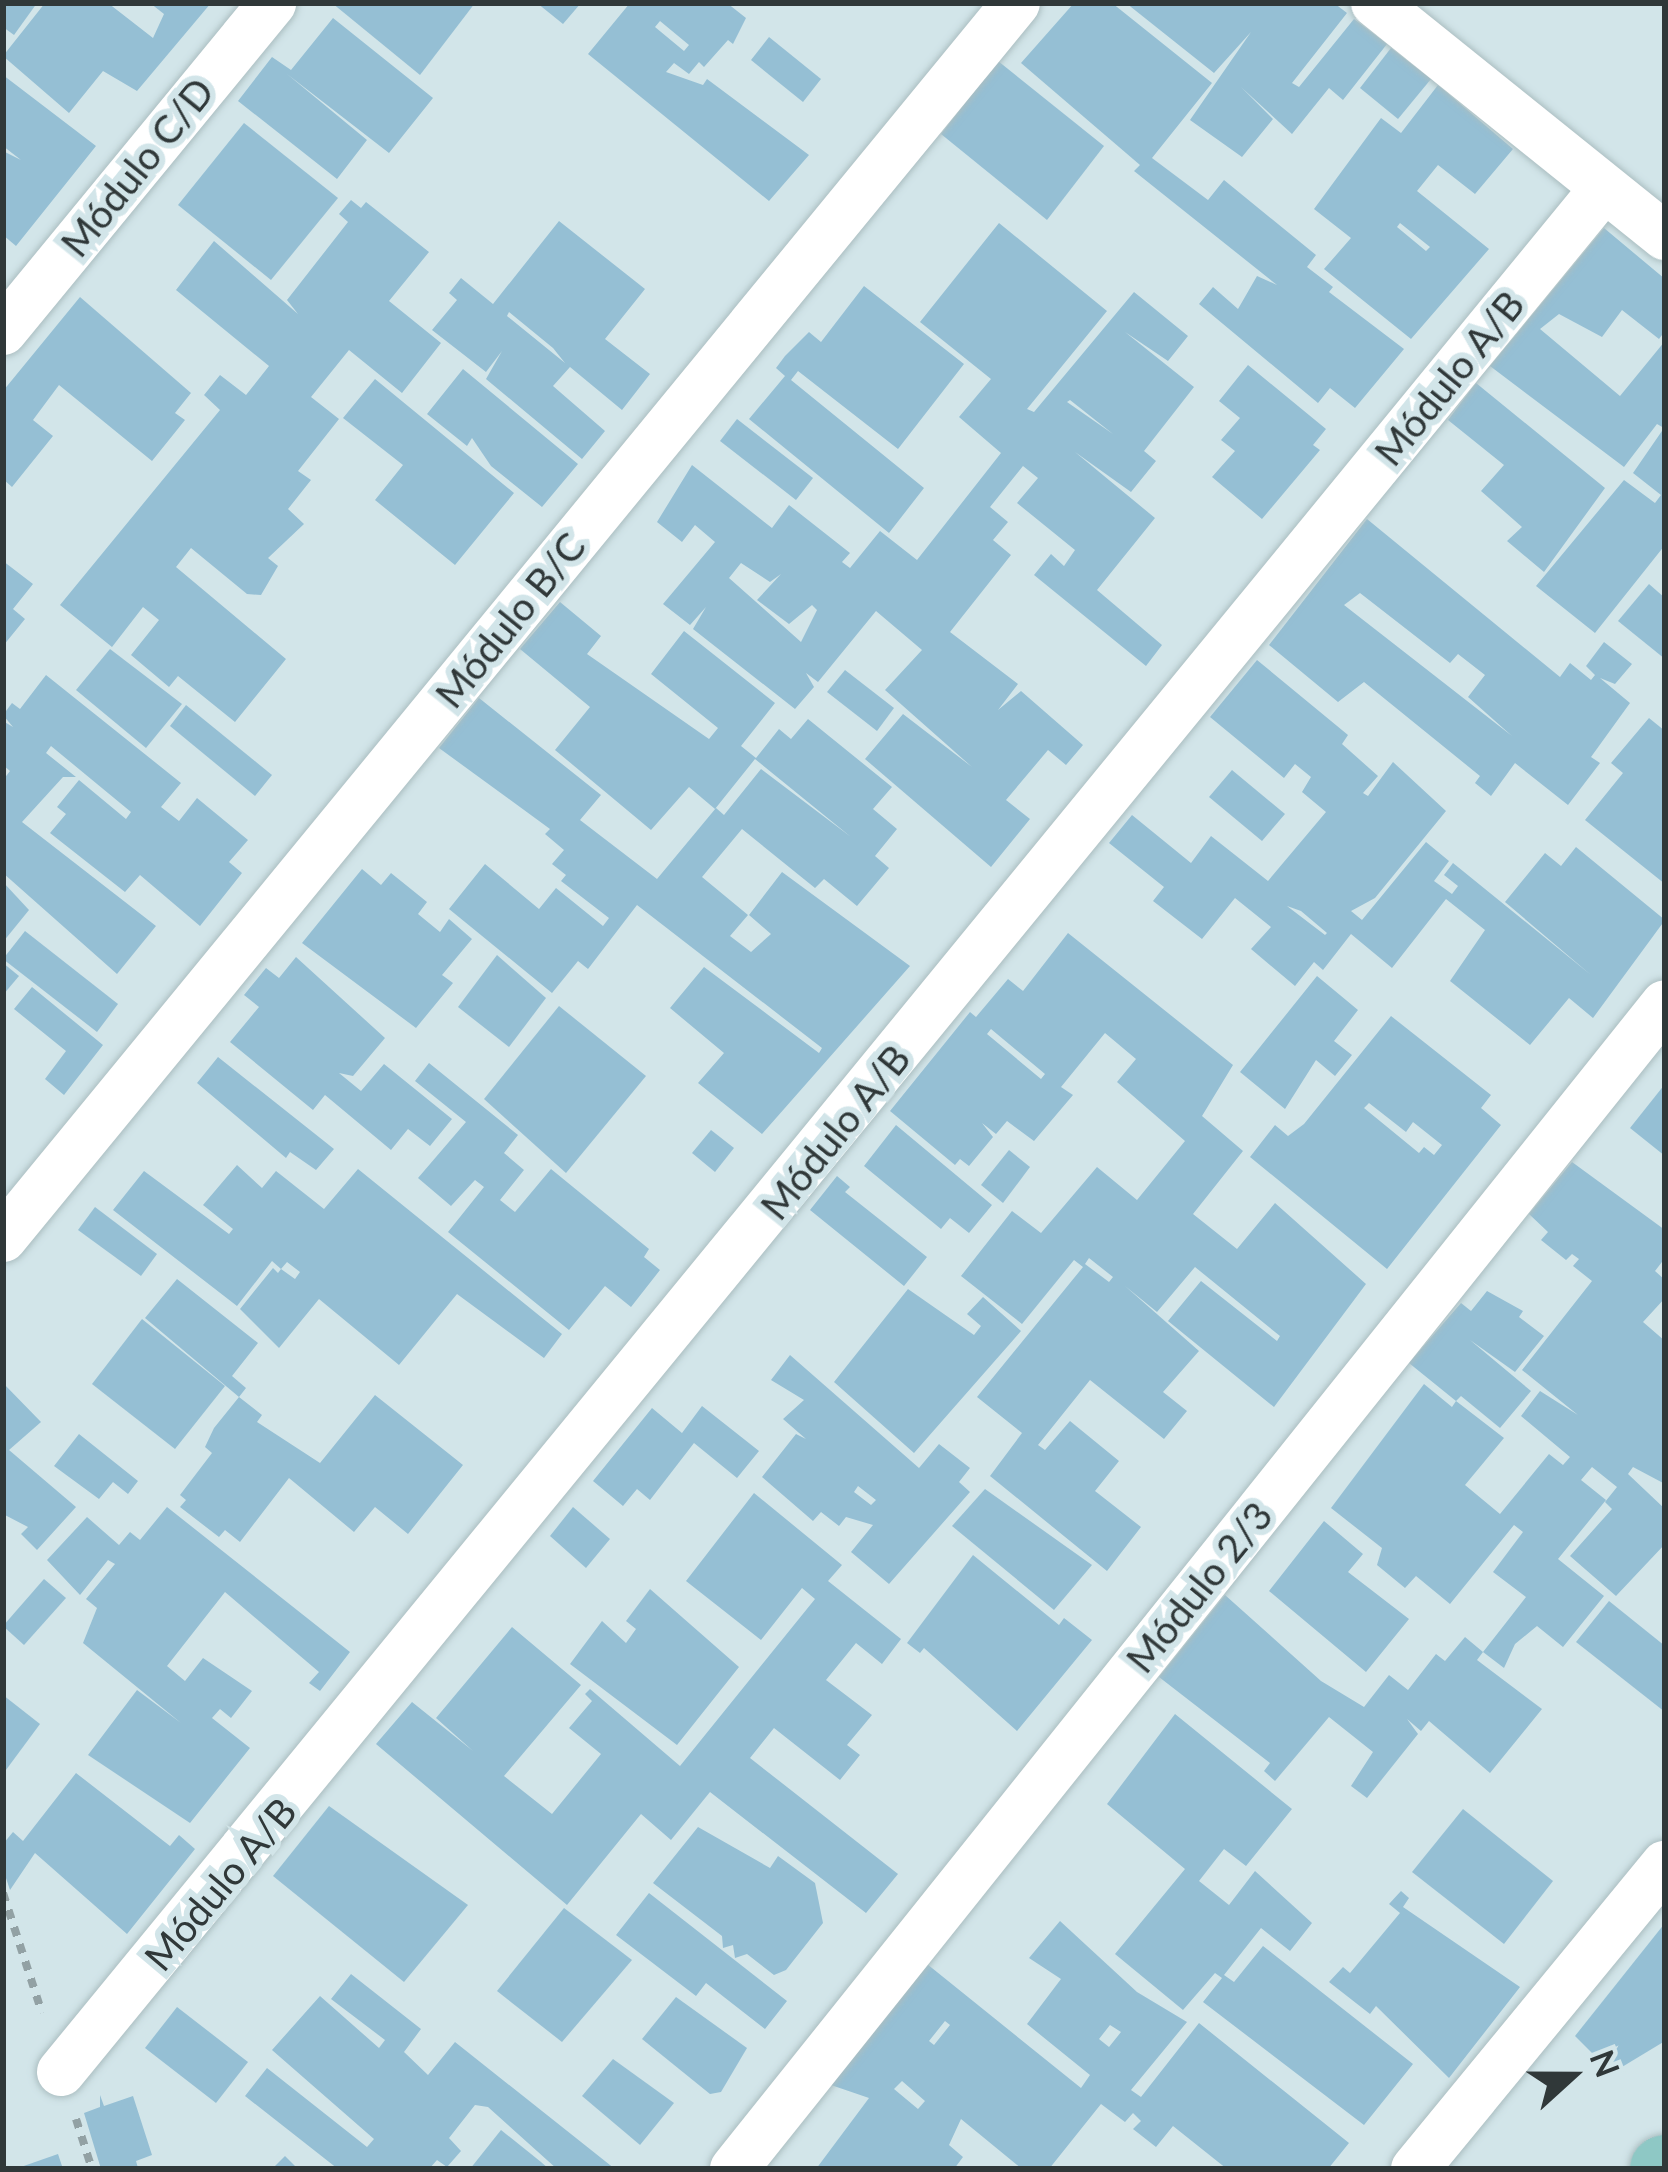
<!DOCTYPE html>
<html>
<head>
<meta charset="utf-8">
<style>
	body { margin:0 }
	#map { position:relative; width:1668px; height:2172px; overflow:hidden; background:#d2e5e9; font-family:Lato,sans-serif }
	div>[style] { position:absolute }
	[style*='--x'] { left:calc(var(--x)*1px); top:calc(var(--y)*1px); width:calc(var(--w)*1px); rotate:calc(var(--a)*1deg) }
	.building>* { inset:0; background:#95bfd4 }
	.path>* { height:8px; margin-top:-4px; transform-origin:0; background:repeating-linear-gradient(90deg,#92a1a4 0 9px,transparent 0 18px) }
	.roads { filter:drop-shadow(0 0 3px #abbec1) drop-shadow(0 0 3px #abbec1) }
	.minor>* { height:48px; margin:-24px; padding:0 24px; transform-origin:24px; border-radius:24px; background:#fff }
	.primary>* { height:66px; margin:-33px; padding:0 33px; transform-origin:33px; border-radius:33px; background:#8ec8c5 }
	span { translate:-50% -50%; white-space:nowrap; text-align:center; line-height:1.15; -webkit-text-stroke:12px #d2e5e9; paint-order:stroke }
	.street-label { font-size:39px; color:#303839 }
	.frame { position:absolute; inset:0; border:6px solid #303839; pointer-events:none }
	.north { position:absolute; left:1512px; top:2016px; width:120px; height:120px; -webkit-text-stroke:9px #d2e5e9; paint-order:stroke; rotate:69deg; font-size:33px; font-weight:700; line-height:48px; text-align:center; color:#303839 }
	.north::after { content:''; display:block; margin:auto; width:42px; height:54px; background:#303839; clip-path:polygon(50% 0,100% 100%,50% 72%,0 100%) }
</style>
</head>
<body>
<div id="map">
	<div class="building">
		<i style="clip-path:polygon(3px 3px,37px 3px,14px 35px,3px 27px)"></i>
		<i style="clip-path:polygon(45px 3px,108px 3px,153px 38px,164px 14px,150px 3px,211px 3px,137px 91px,103px 71px,69px 113px,3px 56px)"></i>
		<i style="clip-path:polygon(332px 3px,475px 3px,420px 75px)"></i>
		<i style="clip-path:polygon(537px 3px,581px 3px,563px 24px)"></i>
		<i style="clip-path:polygon(evenodd,630px 3px,727px 3px,746px 18px,733px 44px,728px 40px,704px 67px,699px 62px,689px 74px,674px 63px,666px 72px,703px 85px,707px 79px,809px 155px,769px 201px,588px 54px,630px 3px,660px 21px,689px 45px,684px 51px,655px 27px,660px 21px)"></i>
		<i style="clip-path:polygon(1074px 3px,1112px 3px,1212px 83px,1152px 158px,1208px 200px,1224px 180px,1316px 255px,1307px 267px,1333px 287px,1329px 292px,1404px 349px,1355px 408px,1330px 388px,1318px 403px,1199px 304px,1213px 287px,1238px 309px,1257px 276px,1277px 285px,1134px 171px,1140px 165px,1021px 63px)"></i>
		<i style="clip-path:polygon(1126px 3px,1334px 3px,1347px 13px,1292px 83px,1299px 87px,1354px 19px,1387px 44px,1343px 100px,1329px 88px,1292px 134px,1241px 87px,1273px 119px,1242px 157px,1190px 120px,1251px 32px,1214px 73px)"></i>
		<i style="clip-path:polygon(333px 18px,433px 98px,389px 153px,287px 74px,367px 140px,337px 179px,238px 101px,272px 57px,291px 70px)"></i>
		<i style="clip-path:polygon(769px 37px,821px 79px,803px 102px,751px 60px)"></i>
		<i style="clip-path:polygon(1391px 48px,1431px 79px,1398px 119px,1360px 88px)"></i>
		<i style="clip-path:polygon(998px 61px,1104px 146px,1047px 220px,941px 134px)"></i>
		<i style="clip-path:polygon(3px 75px,96px 146px,16px 246px,3px 235px,3px 151px,21px 160px,3px 146px)"></i>
		<i style="clip-path:polygon(evenodd,1438px 85px,1513px 149px,1475px 194px,1438px 165px,1417px 191px,1489px 249px,1411px 339px,1324px 269px,1351px 238px,1314px 209px,1381px 118px,1401px 133px,1438px 85px,1400px 223px,1430px 247px,1426px 251px,1397px 227px,1400px 223px)"></i>
		<i style="clip-path:polygon(244px 123px,338px 198px,271px 280px,178px 205px)"></i>
		<i style="clip-path:polygon(351px 200px,361px 208px,366px 202px,429px 252px,389px 301px,441px 343px,402px 393px,349px 350px,311px 397px,339px 419px,298px 471px,311px 480px,288px 509px,304px 524px,268px 558px,278px 566px,261px 595px,247px 594px,191px 548px,176px 567px,286px 659px,235px 722px,178px 676px,169px 687px,131px 655px,159px 620px,143px 607px,112px 647px,60px 605px,220px 410px,204px 395px,220px 375px,246px 395px,269px 366px,176px 290px,214px 241px,298px 314px,287px 300px,348px 222px,339px 214px)"></i>
		<i style="clip-path:polygon(evenodd,559px 221px,645px 289px,605px 339px,650px 374px,622px 410px,570px 367px,553px 386px,605px 431px,582px 459px,486px 379px,502px 351px,486px 372px,432px 330px,457px 300px,449px 293px,461px 278px,493px 304px,559px 221px,509px 312px,553px 348px,565px 363px,507px 316px,509px 312px)"></i>
		<i style="clip-path:polygon(evenodd,999px 223px,1107px 311px,1027px 409px,1034px 412px,1134px 292px,1188px 336px,1168px 361px,1125px 332px,1194px 387px,1144px 451px,1156px 461px,1131px 492px,1075px 452px,1155px 518px,1097px 590px,1162px 645px,1146px 666px,1034px 575px,1051px 554px,1064px 566px,1075px 550px,1017px 503px,1038px 478px,1023px 466px,990px 507px,1008px 522px,993px 540px,1011px 555px,950px 632px,1018px 684px,998px 710px,1021px 691px,1083px 745px,1066px 765px,1048px 750px,1006px 800px,1030px 819px,991px 867px,865px 759px,903px 714px,972px 767px,885px 690px,922px 650px,876px 611px,818px 682px,806px 673px,814px 687px,795px 709px,693px 629px,706px 607px,690px 625px,663px 604px,715px 542px,695px 525px,682px 542px,657px 522px,692px 465px,772px 528px,789px 505px,850px 553px,842px 562px,850px 568px,880px 531px,917px 560px,1001px 453px,959px 417px,991px 379px,920px 322px,999px 223px,1070px 400px,1113px 434px,1067px 402px,1070px 400px,999px 223px,741px 563px,770px 582px,781px 574px,757px 600px,789px 624px,812px 605px,817px 610px,801px 642px,729px 578px,741px 563px)"></i>
		<i style="clip-path:polygon(1604px 228px,1665px 279px,1665px 331px,1659px 339px,1622px 310px,1602px 337px,1559px 314px,1540px 329px,1620px 396px,1665px 341px,1665px 545px,1595px 633px,1536px 586px,1624px 480px,1655px 503px,1661px 495px,1633px 473px,1664px 428px,1657px 424px,1624px 467px,1490px 366px)"></i>
		<i style="clip-path:polygon(864px 286px,964px 364px,898px 449px,798px 371px,791px 380px,924px 488px,889px 533px,749px 419px,785px 376px,776px 368px,785px 356px,809px 332px,821px 342px)"></i>
		<i style="clip-path:polygon(80px 297px,191px 393px,175px 413px,185px 420px,152px 461px,59px 385px,33px 420px,53px 436px,12px 487px,3px 479px,3px 391px)"></i>
		<i style="clip-path:polygon(1248px 365px,1326px 429px,1313px 445px,1320px 450px,1262px 519px,1212px 477px,1235px 451px,1221px 440px,1240px 418px,1219px 401px)"></i>
		<i style="clip-path:polygon(463px 369px,578px 464px,542px 507px,491px 466px,472px 438px,467px 446px,427px 414px)"></i>
		<i style="clip-path:polygon(375px 379px,514px 493px,455px 565px,375px 500px,403px 465px,343px 418px)"></i>
		<i style="clip-path:polygon(1476px 383px,1605px 488px,1544px 572px,1507px 541px,1522px 527px,1481px 491px,1504px 465px,1448px 420px)"></i>
		<i style="clip-path:polygon(737px 419px,813px 478px,796px 500px,720px 441px)"></i>
		<i style="clip-path:polygon(evenodd,1367px 519px,1560px 677px,1570px 663px,1591px 680px,1595px 675px,1586px 666px,1604px 642px,1632px 664px,1615px 684px,1600px 678px,1630px 703px,1591px 757px,1600px 763px,1568px 805px,1515px 763px,1491px 796px,1475px 783px,1480px 776px,1364px 682px,1338px 702px,1269px 645px,1367px 519px,1360px 593px,1450px 663px,1458px 654px,1485px 675px,1468px 697px,1512px 736px,1344px 605px,1360px 593px)"></i>
		<i style="clip-path:polygon(3px 561px,33px 584px,13px 609px,25px 619px,3px 646px)"></i>
		<i style="clip-path:polygon(1649px 584px,1665px 598px,1665px 659px,1618px 621px)"></i>
		<i style="clip-path:polygon(560px 602px,601px 636px,587px 654px,709px 739px,718px 728px,651px 674px,684px 631px,775px 703px,741px 746px,756px 758px,779px 729px,791px 739px,808px 719px,892px 787px,873px 809px,897px 829px,875px 856px,889px 868px,857px 906px,824px 879px,815px 888px,742px 829px,702px 877px,748px 915px,730px 936px,751px 952px,771px 934px,749px 915px,782px 872px,910px 966px,762px 1134px,698px 1083px,724px 1053px,670px 1008px,704px 967px,819px 1053px,822px 1048px,637px 905px,588px 969px,578px 961px,552px 993px,449px 909px,485px 864px,539px 909px,556px 888px,603px 926px,609px 918px,561px 881px,566px 875px,552px 864px,564px 850px,545px 834px,550px 829px,439px 748px,479px 698px,601px 795px,580px 820px,657px 879px,716px 808px,724px 815px,761px 769px,851px 837px,755px 759px,715px 809px,689px 787px,651px 830px,555px 750px,590px 707px,520px 649px)"></i>
		<i style="clip-path:polygon(110px 649px,182px 704px,146px 748px,76px 690px)"></i>
		<i style="clip-path:polygon(evenodd,1257px 660px,1348px 735px,1342px 744px,1378px 776px,1363px 793px,1368px 796px,1393px 762px,1446px 811px,1375px 898px,1351px 911px,1362px 920px,1426px 842px,1449px 861px,1434px 881px,1452px 894px,1458px 886px,1444px 875px,1453px 863px,1591px 975px,1505px 902px,1545px 853px,1561px 866px,1576px 847px,1665px 920px,1593px 1018px,1569px 998px,1530px 1045px,1450px 981px,1485px 930px,1446px 899px,1392px 968px,1351px 934px,1323px 970px,1314px 962px,1295px 986px,1251px 949px,1271px 927px,1235px 898px,1202px 939px,1153px 901px,1164px 887px,1109px 843px,1132px 815px,1191px 863px,1211px 836px,1268px 881px,1326px 812px,1302px 792px,1311px 777px,1295px 764px,1284px 778px,1210px 717px,1257px 660px,1287px 906px,1301px 911px,1327px 933px,1325px 935px,1287px 906px)"></i>
		<i style="clip-path:polygon(845px 670px,894px 708px,877px 731px,827px 692px)"></i>
		<i style="clip-path:polygon(46px 675px,181px 783px,161px 807px,179px 821px,197px 798px,248px 840px,229px 862px,242px 873px,200px 926px,140px 875px,125px 892px,50px 833px,66px 814px,57px 807px,79px 780px,126px 819px,131px 812px,51px 746px,46px 753px,76px 777px,63px 777px,22px 822px,156px 926px,117px 974px,3px 873px,3px 780px,10px 771px,3px 765px,3px 721px,13px 727px,3px 715px,12px 703px,20px 709px)"></i>
		<i style="clip-path:polygon(186px 705px,272px 775px,255px 796px,170px 726px)"></i>
		<i style="clip-path:polygon(1649px 718px,1665px 731px,1665px 884px,1585px 820px,1623px 773px,1611px 763px)"></i>
		<i style="clip-path:polygon(1232px 770px,1285px 814px,1262px 841px,1209px 797px)"></i>
		<i style="clip-path:polygon(362px 869px,381px 885px,391px 873px,427px 902px,418px 914px,440px 932px,449px 919px,472px 939px,442px 975px,453px 983px,416px 1028px,302px 943px)"></i>
		<i style="clip-path:polygon(3px 882px,29px 910px,3px 942px)"></i>
		<i style="clip-path:polygon(25px 931px,118px 1004px,97px 1032px,3px 959px)"></i>
		<i style="clip-path:polygon(evenodd,1068px 933px,1233px 1065px,1202px 1116px,1243px 1151px,1193px 1214px,1237px 1249px,1275px 1203px,1366px 1284px,1274px 1407px,1168px 1321px,1201px 1281px,1277px 1341px,1280px 1336px,1195px 1267px,1157px 1312px,1125px 1286px,1199px 1351px,1163px 1392px,1187px 1411px,1164px 1439px,1090px 1380px,1038px 1445px,1045px 1450px,1070px 1421px,1119px 1461px,1095px 1491px,1141px 1527px,1107px 1571px,990px 1476px,1022px 1433px,977px 1397px,1083px 1267px,1074px 1260px,1022px 1324px,961px 1276px,1012px 1211px,1041px 1233px,1097px 1167px,1137px 1200px,1185px 1141px,1117px 1082px,1136px 1059px,1105px 1033px,1061px 1087px,1073px 1095px,1034px 1141px,1007px 1121px,996px 1134px,982px 1123px,993px 1137px,969px 1166px,960px 1159px,955px 1165px,890px 1111px,970px 1012px,976px 1017px,1008px 979px,1023px 991px,1068px 933px,991px 1029px,1045px 1074px,1041px 1079px,987px 1034px,991px 1029px,1068px 933px,1089px 1258px,1113px 1277px,1109px 1282px,1085px 1264px,1089px 1258px)"></i>
		<i style="clip-path:polygon(497px 955px,546px 998px,509px 1047px,458px 1007px)"></i>
		<i style="clip-path:polygon(296px 957px,385px 1038px,353px 1076px,339px 1073px,361px 1091px,384px 1064px,452px 1119px,430px 1146px,408px 1129px,391px 1150px,325px 1095px,313px 1110px,230px 1042px,259px 1007px,244px 995px,266px 968px,279px 978px)"></i>
		<i style="clip-path:polygon(3px 963px,19px 976px,3px 995px)"></i>
		<i style="clip-path:polygon(1317px 976px,1358px 1010px,1334px 1041px,1352px 1055px,1335px 1076px,1316px 1060px,1285px 1109px,1240px 1072px)"></i>
		<i style="clip-path:polygon(32px 987px,103px 1045px,64px 1095px,45px 1079px,66px 1051px,14px 1009px)"></i>
		<i style="clip-path:polygon(559px 1006px,646px 1076px,566px 1173px,484px 1099px)"></i>
		<i style="clip-path:polygon(evenodd,1391px 1016px,1491px 1095px,1481px 1108px,1501px 1125px,1387px 1269px,1250px 1157px,1275px 1125px,1288px 1136px,1304px 1124px,1391px 1016px,1369px 1103px,1406px 1132px,1413px 1122px,1442px 1145px,1434px 1155px,1424px 1147px,1419px 1153px,1364px 1108px,1369px 1103px)"></i>
		<i style="clip-path:polygon(218px 1057px,334px 1149px,316px 1170px,290px 1152px,286px 1158px,197px 1083px)"></i>
		<i style="clip-path:polygon(429px 1063px,518px 1135px,504px 1153px,524px 1170px,500px 1200px,515px 1212px,551px 1169px,649px 1249px,644px 1257px,660px 1270px,631px 1307px,605px 1286px,569px 1330px,448px 1232px,484px 1187px,475px 1180px,451px 1206px,418px 1178px,466px 1122px,415px 1081px)"></i>
		<i style="clip-path:polygon(1665px 1084px,1665px 1156px,1630px 1128px)"></i>
		<i style="clip-path:polygon(896px 1125px,992px 1205px,969px 1233px,950px 1218px,941px 1229px,864px 1166px)"></i>
		<i style="clip-path:polygon(711px 1130px,734px 1148px,715px 1172px,692px 1153px)"></i>
		<i style="clip-path:polygon(1009px 1150px,1030px 1167px,1003px 1203px,981px 1185px)"></i>
		<i style="clip-path:polygon(1572px 1162px,1665px 1230px,1665px 1258px,1655px 1271px,1665px 1280px,1665px 1298px,1643px 1322px,1665px 1341px,1665px 1484px,1633px 1467px,1628px 1474px,1665px 1509px,1665px 1544px,1616px 1596px,1570px 1556px,1612px 1509px,1605px 1502px,1617px 1487px,1592px 1467px,1581px 1480px,1606px 1500px,1558px 1559px,1604px 1596px,1563px 1647px,1537px 1626px,1515px 1644px,1504px 1668px,1483px 1652px,1477px 1660px,1542px 1709px,1490px 1773px,1429px 1721px,1421px 1731px,1407px 1719px,1418px 1734px,1367px 1798px,1351px 1786px,1373px 1752px,1329px 1717px,1275px 1781px,1264px 1771px,1270px 1763px,1159px 1677px,1225px 1595px,1321px 1681px,1364px 1707px,1389px 1675px,1408px 1690px,1436px 1654px,1445px 1661px,1465px 1637px,1483px 1652px,1505px 1624px,1526px 1597px,1493px 1572px,1523px 1532px,1514px 1525px,1450px 1604px,1416px 1576px,1405px 1588px,1377px 1565px,1382px 1548px,1331px 1508px,1424px 1384px,1452px 1407px,1456px 1401px,1409px 1363px,1461px 1303px,1471px 1311px,1487px 1291px,1523px 1311px,1519px 1317px,1544px 1336px,1515px 1372px,1470px 1340px,1531px 1391px,1500px 1428px,1461px 1396px,1456px 1401px,1504px 1438px,1465px 1485px,1500px 1514px,1549px 1454px,1563px 1465px,1570px 1457px,1521px 1416px,1540px 1391px,1578px 1415px,1522px 1370px,1592px 1281px,1573px 1266px,1579px 1259px,1572px 1254px,1566px 1260px,1541px 1240px,1548px 1232px,1529px 1214px)"></i>
		<i style="clip-path:polygon(evenodd,237px 1165px,262px 1188px,276px 1171px,324px 1209px,358px 1169px,562px 1334px,544px 1358px,457px 1294px,399px 1365px,319px 1299px,279px 1348px,240px 1309px,273px 1268px,278px 1273px,281px 1269px,272px 1261px,237px 1306px,113px 1210px,144px 1171px,229px 1234px,233px 1229px,203px 1205px,237px 1165px,287px 1262px,300px 1272px,295px 1279px,281px 1269px,287px 1262px)"></i>
		<i style="clip-path:polygon(837px 1176px,850px 1187px,845px 1192px,927px 1257px,904px 1286px,810px 1210px)"></i>
		<i style="clip-path:polygon(95px 1207px,157px 1254px,141px 1276px,78px 1230px)"></i>
		<i style="clip-path:polygon(177px 1279px,258px 1343px,232px 1376px,246px 1388px,239px 1397px,145px 1318px)"></i>
		<i style="clip-path:polygon(908px 1289px,974px 1335px,981px 1326px,967px 1314px,983px 1297px,1021px 1331px,914px 1453px,834px 1382px)"></i>
		<i style="clip-path:polygon(142px 1319px,225px 1386px,175px 1449px,92px 1384px)"></i>
		<i style="clip-path:polygon(evenodd,790px 1355px,919px 1468px,939px 1444px,970px 1468px,959px 1482px,970px 1492px,889px 1584px,851px 1552px,873px 1525px,846px 1517px,839px 1526px,821px 1512px,813px 1521px,762px 1477px,796px 1434px,806px 1439px,783px 1419px,804px 1400px,771px 1380px,790px 1355px,858px 1486px,876px 1500px,871px 1505px,854px 1492px,858px 1486px)"></i>
		<i style="clip-path:polygon(3px 1383px,41px 1422px,9px 1450px,76px 1507px,37px 1550px,21px 1534px,28px 1527px,3px 1514px)"></i>
		<i style="clip-path:polygon(375px 1395px,463px 1465px,408px 1534px,375px 1507px,354px 1532px,289px 1478px,240px 1542px,225px 1530px,219px 1537px,180px 1507px,186px 1500px,180px 1495px,212px 1453px,205px 1447px,214px 1428px,239px 1397px,262px 1415px,257px 1422px,320px 1463px)"></i>
		<i style="clip-path:polygon(702px 1406px,759px 1451px,737px 1478px,694px 1443px,650px 1500px,637px 1489px,623px 1506px,593px 1481px,652px 1408px,682px 1433px)"></i>
		<i style="clip-path:polygon(79px 1434px,138px 1481px,128px 1494px,113px 1482px,99px 1499px,54px 1466px)"></i>
		<i style="clip-path:polygon(985px 1489px,1092px 1565px,1054px 1610px,952px 1526px)"></i>
		<i style="clip-path:polygon(754px 1493px,842px 1565px,828px 1581px,901px 1639px,882px 1664px,856px 1643px,826px 1680px,872px 1715px,847px 1745px,860px 1755px,840px 1780px,774px 1728px,750px 1758px,898px 1874px,866px 1913px,710px 1792px,671px 1840px,641px 1814px,567px 1905px,376px 1744px,412px 1702px,473px 1751px,436px 1718px,512px 1627px,581px 1685px,504px 1776px,552px 1814px,601px 1754px,569px 1728px,592px 1701px,585px 1694px,590px 1689px,680px 1766px,815px 1599px,802px 1588px,761px 1640px,686px 1581px)"></i>
		<i style="clip-path:polygon(167px 1507px,350px 1652px,320px 1691px,309px 1683px,319px 1672px,225px 1592px,167px 1666px,185px 1681px,203px 1658px,252px 1691px,231px 1718px,220px 1709px,212px 1718px,250px 1748px,190px 1823px,88px 1755px,137px 1690px,181px 1723px,83px 1643px,97px 1608px,86px 1599px,115px 1564px,108px 1560px,80px 1595px,47px 1560px,87px 1517px,119px 1545px,130px 1532px,140px 1540px)"></i>
		<i style="clip-path:polygon(573px 1507px,610px 1539px,586px 1568px,550px 1536px)"></i>
		<i style="clip-path:polygon(1324px 1521px,1363px 1554px,1348px 1572px,1409px 1619px,1366px 1672px,1269px 1591px)"></i>
		<i style="clip-path:polygon(973px 1555px,1059px 1625px,1064px 1618px,1092px 1640px,1017px 1731px,924px 1648px,920px 1653px,907px 1643px)"></i>
		<i style="clip-path:polygon(44px 1579px,66px 1598px,24px 1645px,3px 1626px)"></i>
		<i style="clip-path:polygon(650px 1589px,739px 1667px,677px 1745px,570px 1664px,602px 1621px,626px 1643px,636px 1629px,626px 1621px)"></i>
		<i style="clip-path:polygon(1609px 1601px,1665px 1646px,1665px 1712px,1576px 1642px)"></i>
		<i style="clip-path:polygon(3px 1695px,40px 1724px,3px 1774px)"></i>
		<i style="clip-path:polygon(1175px 1714px,1292px 1809px,1246px 1866px,1224px 1849px,1199px 1881px,1229px 1905px,1255px 1871px,1312px 1923px,1290px 1951px,1261px 1928px,1224px 1975px,1234px 1982px,1263px 1946px,1413px 2064px,1364px 2125px,1203px 2002px,1222px 1978px,1215px 1973px,1183px 2010px,1115px 1954px,1185px 1869px,1107px 1804px)"></i>
		<i style="clip-path:polygon(76px 1773px,170px 1846px,179px 1835px,195px 1849px,127px 1934px,35px 1853px,10px 1890px,3px 1869px,3px 1844px,13px 1832px,23px 1841px)"></i>
		<i style="clip-path:polygon(329px 1806px,468px 1905px,404px 1982px,273px 1876px)"></i>
		<i style="clip-path:polygon(1463px 1809px,1553px 1881px,1504px 1944px,1412px 1872px)"></i>
		<i style="clip-path:polygon(698px 1827px,770px 1868px,778px 1856px,815px 1883px,823px 1923px,786px 1970px,774px 1975px,747px 1954px,735px 1958px,733px 1945px,723px 1948px,722px 1936px,653px 1883px)"></i>
		<i style="clip-path:polygon(1401px 1891px,1409px 1898px,1403px 1907px,1520px 1987px,1449px 2078px,1376px 2006px,1370px 2014px,1329px 1982px,1343px 1967px,1350px 1973px,1400px 1913px,1389px 1904px)"></i>
		<i style="clip-path:polygon(649px 1893px,787px 2001px,765px 2029px,706px 1983px,696px 1996px,616px 1935px)"></i>
		<i style="clip-path:polygon(564px 1908px,632px 1960px,562px 2042px,497px 1991px)"></i>
		<i style="clip-path:polygon(evenodd,1060px 1921px,1137px 1992px,1187px 2022px,1131px 2090px,1141px 2097px,1199px 2023px,1349px 2143px,1328px 2169px,1227px 2169px,1173px 2126px,1156px 2147px,1133px 2129px,1141px 2121px,1133px 2113px,1125px 2122px,1101px 2104px,1049px 2169px,1022px 2169px,961px 2119px,949px 2145px,963px 2157px,954px 2169px,816px 2169px,869px 2098px,831px 2085px,927px 1964px,1081px 2088px,1090px 2075px,1027px 2024px,1061px 1979px,1029px 1958px,1060px 1921px,945px 2021px,950px 2025px,934px 2045px,929px 2041px,945px 2021px,1060px 1921px,1110px 2025px,1121px 2032px,1109px 2047px,1099px 2039px,1110px 2025px,1060px 1921px,902px 2081px,925px 2101px,918px 2109px,894px 2089px,902px 2081px)"></i>
		<i style="clip-path:polygon(1665px 1923px,1665px 2041px,1612px 2073px,1575px 2036px)"></i>
		<i style="clip-path:polygon(351px 1974px,421px 2029px,404px 2052px,428px 2075px,455px 2042px,615px 2169px,557px 2169px,488px 2107px,475px 2105px,449px 2138px,461px 2151px,447px 2167px,437px 2160px,429px 2169px,338px 2169px,245px 2096px,267px 2068px,367px 2147px,374px 2139px,272px 2050px,320px 1996px,379px 2048px,385px 2040px,331px 1999px)"></i>
		<i style="clip-path:polygon(676px 1997px,747px 2048px,721px 2092px,710px 2094px,642px 2039px)"></i>
		<i style="clip-path:polygon(177px 2007px,248px 2062px,216px 2103px,145px 2048px)"></i>
		<i style="clip-path:polygon(613px 2059px,674px 2103px,640px 2145px,582px 2096px)"></i>
		<i style="clip-path:polygon(100px 2095px,104px 2106px,133px 2096px,152px 2155px,136px 2161px,138px 2168px,101px 2169px,84px 2113px,100px 2107px)"></i>
		<i style="clip-path:polygon(501px 2130px,541px 2162px,549px 2169px,470px 2169px)"></i>
		<i style="clip-path:polygon(58px 2154px,63px 2169px,18px 2169px,18px 2168px)"></i>
		<i style="clip-path:polygon(285px 2156px,298px 2169px,272px 2169px)"></i>
	</div>
	<div class="path">
		<i style="--x:3;--y:1893;--w:126;--a:72"></i>
		<i style="--x:76;--y:2119;--w:52;--a:72.3"></i>
	</div>
	<div class="roads">
		<div class="minor">
			<i style="--x:1375;--y:3;--w:372;--a:38.8"></i>
			<i style="--x:3;--y:331;--w:424;--a:-50.6"></i>
			<i style="--x:3;--y:1238;--w:1597;--a:-50.64"></i>
			<i style="--x:61;--y:2072;--w:2435;--a:-50.68"></i>
			<i style="--x:734;--y:2169;--w:1491;--a:-51.37"></i>
			<i style="--x:1415;--y:2169;--w:394;--a:-50.6"></i>
		</div>
		<div class="primary">
			<i style="--x:1663;--y:2169;--w:2;--a:-27"></i>
		</div>
	</div>
	<div class="street-label">
		<span style="left:137px;top:167px;rotate:-51deg">Módulo C/D</span>
		<span style="left:1449px;top:378px;rotate:-51deg">Módulo A/B</span>
		<span style="left:510px;top:620px;rotate:-51deg">Módulo B/C</span>
		<span style="left:835px;top:1132px;rotate:-51deg">Módulo A/B</span>
		<span style="left:1199px;top:1587px;rotate:-51deg">Módulo 2/3</span>
		<span style="left:220px;top:1884px;rotate:-50deg">Módulo A/B</span>
	</div>
	<div class="frame"></div>
	<div class="north">N</div>
</div>
</body>
</html>
